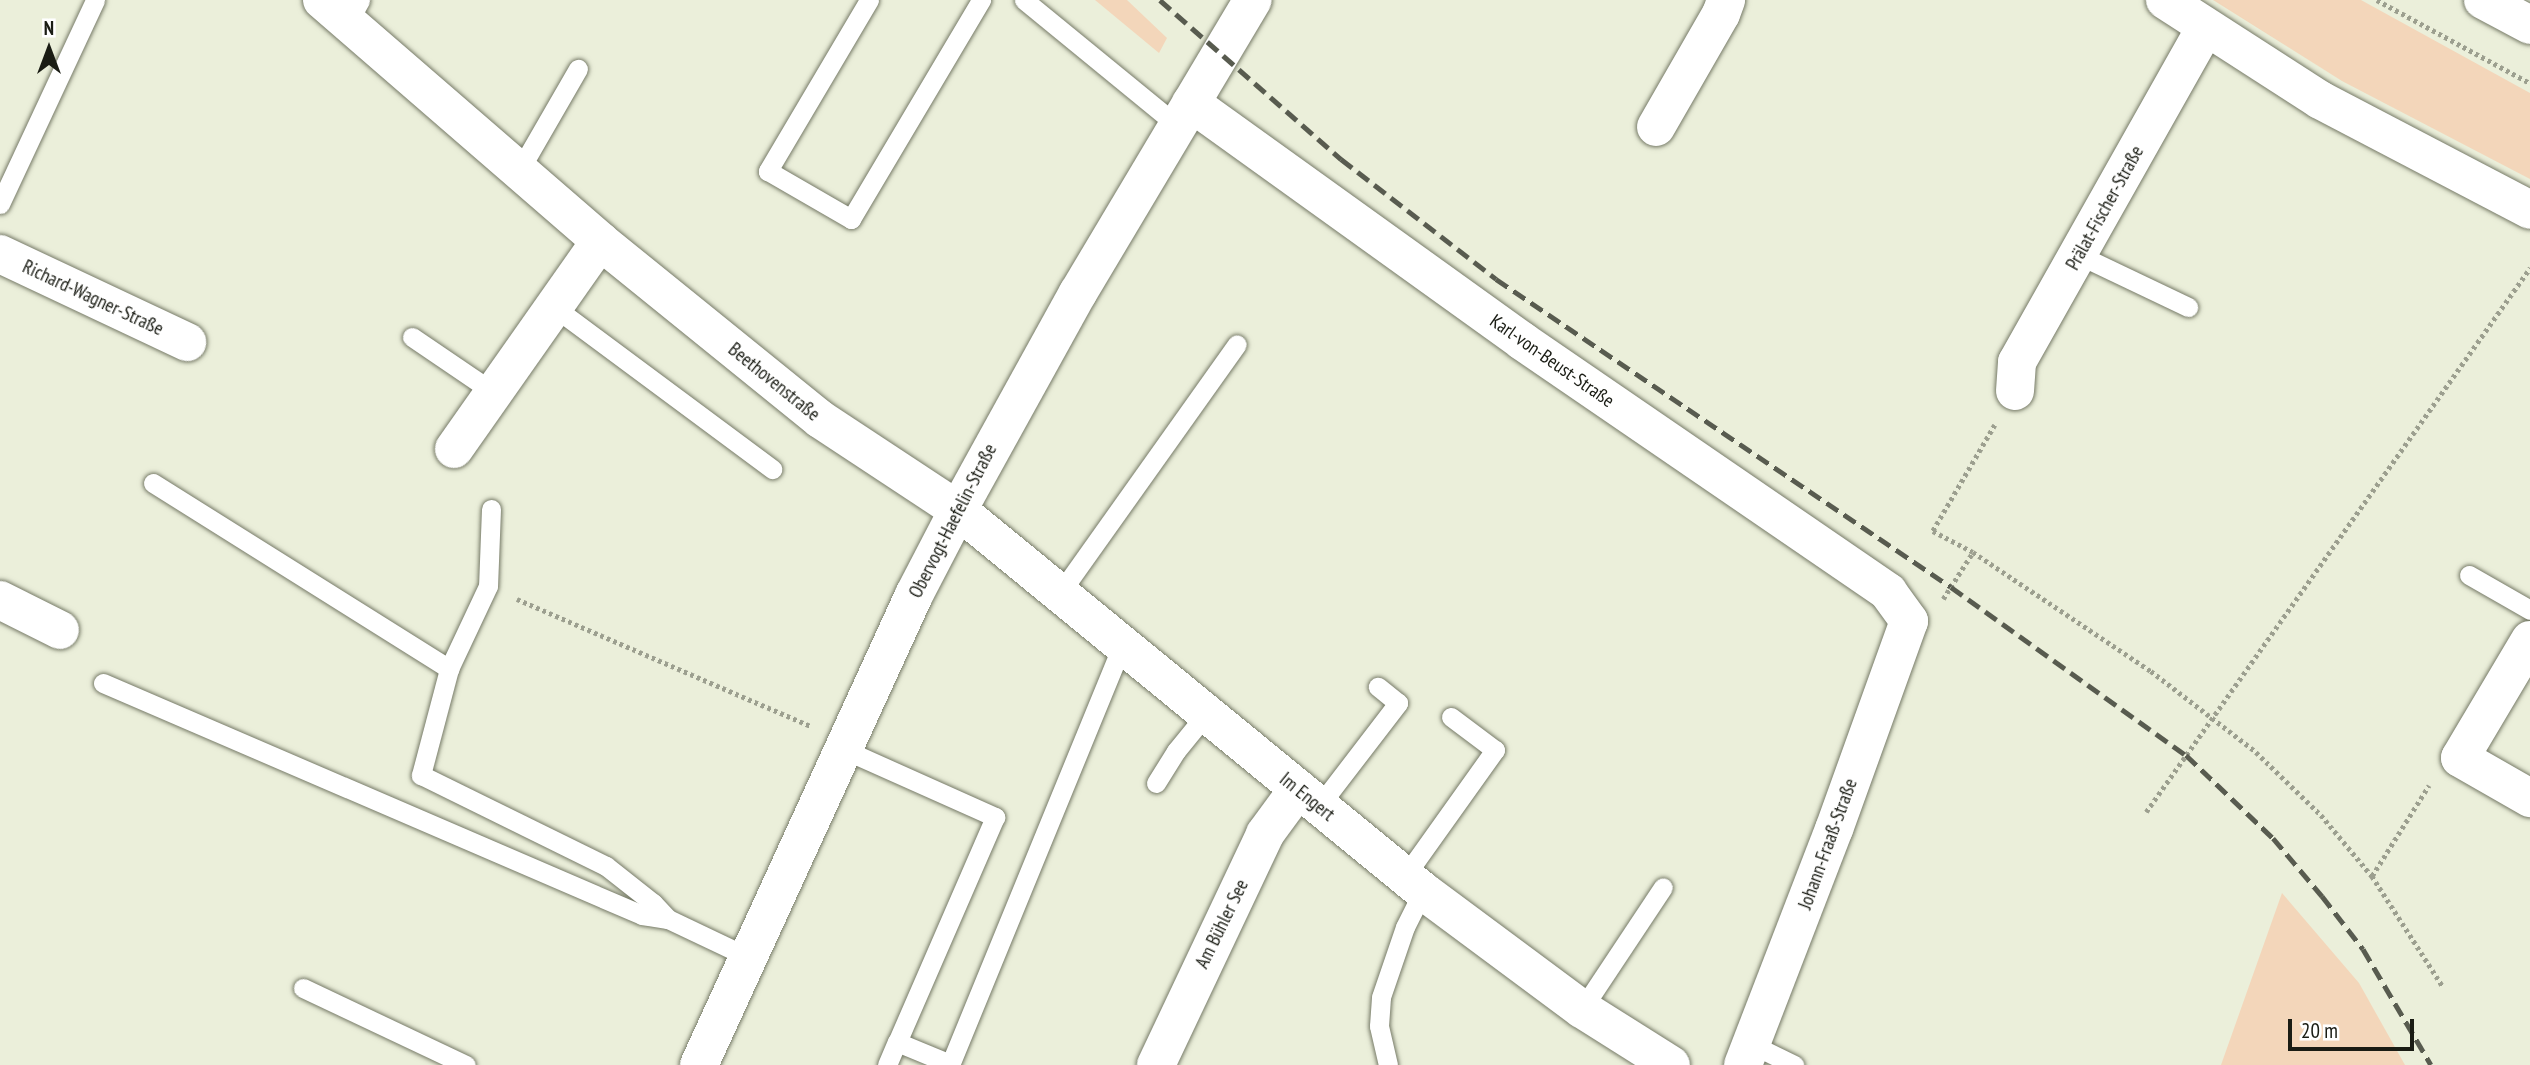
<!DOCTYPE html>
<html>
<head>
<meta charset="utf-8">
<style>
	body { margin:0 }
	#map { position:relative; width:2530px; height:1065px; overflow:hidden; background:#ebefda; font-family:"PT Sans Narrow",sans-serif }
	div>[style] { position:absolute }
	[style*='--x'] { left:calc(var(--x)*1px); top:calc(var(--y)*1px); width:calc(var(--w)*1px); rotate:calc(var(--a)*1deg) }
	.green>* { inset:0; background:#f3d6ba }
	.path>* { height:4.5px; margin-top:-2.25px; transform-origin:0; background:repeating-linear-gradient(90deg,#9c9f8f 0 3.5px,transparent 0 7px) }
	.roads { filter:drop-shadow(0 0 2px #767a67) drop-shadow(0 0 2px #767a67) }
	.lane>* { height:19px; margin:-9.5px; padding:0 9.5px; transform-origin:9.5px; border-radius:9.5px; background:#fff }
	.street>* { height:38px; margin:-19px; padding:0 19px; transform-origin:19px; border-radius:19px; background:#fff }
	.secondary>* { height:38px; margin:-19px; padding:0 19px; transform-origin:19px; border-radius:19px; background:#fff }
	.rail>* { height:5px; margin-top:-2.5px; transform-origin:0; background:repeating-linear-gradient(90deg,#585b4f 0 14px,transparent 0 21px) }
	span { translate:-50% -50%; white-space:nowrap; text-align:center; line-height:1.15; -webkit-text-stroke:5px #fff; paint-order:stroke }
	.street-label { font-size:19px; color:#1a1c14 }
	.north { position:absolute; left:14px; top:14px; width:70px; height:70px; -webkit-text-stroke:5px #fff; paint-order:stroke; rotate:0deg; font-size:19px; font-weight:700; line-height:28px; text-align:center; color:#1a1c14 }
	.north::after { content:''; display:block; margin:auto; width:24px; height:32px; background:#1a1c14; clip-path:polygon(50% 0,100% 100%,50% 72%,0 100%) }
	.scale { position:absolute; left:2288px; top:1019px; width:126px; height:32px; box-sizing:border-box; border:4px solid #1a1c14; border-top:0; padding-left:9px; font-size:21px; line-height:24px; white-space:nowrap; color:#1a1c14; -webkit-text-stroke:5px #fff; paint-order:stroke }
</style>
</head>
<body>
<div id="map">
	<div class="green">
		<i style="clip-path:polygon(1095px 0,1127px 0,1167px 38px,1159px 53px)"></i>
		<i style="clip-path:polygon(2213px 0,2361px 0,2530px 93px,2530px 179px,2342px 81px)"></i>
		<i style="clip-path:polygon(2282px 893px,2359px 983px,2405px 1065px,2221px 1065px)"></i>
	</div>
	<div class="path">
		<i style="--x:2377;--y:0;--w:174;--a:28.5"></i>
		<i style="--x:1995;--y:425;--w:123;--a:120.3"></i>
		<i style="--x:1933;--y:531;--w:45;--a:27.7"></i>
		<i style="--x:1973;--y:552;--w:214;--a:33.8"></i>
		<i style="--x:2151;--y:671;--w:133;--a:37.6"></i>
		<i style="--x:2256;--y:752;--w:91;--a:44.1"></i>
		<i style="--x:2321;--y:815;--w:80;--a:50.1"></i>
		<i style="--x:2372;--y:876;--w:130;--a:57.3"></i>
		<i style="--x:517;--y:599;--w:320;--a:23.4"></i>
		<i style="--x:1943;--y:599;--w:56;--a:-57.4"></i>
		<i style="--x:2146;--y:812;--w:666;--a:-54.78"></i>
		<i style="--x:2372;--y:876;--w:107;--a:-57.9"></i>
	</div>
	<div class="roads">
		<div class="lane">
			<i style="--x:869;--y:0;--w:199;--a:120.6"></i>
			<i style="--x:768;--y:171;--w:96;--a:30"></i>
			<i style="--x:851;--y:219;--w:255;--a:-59.3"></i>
			<i style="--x:1024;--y:0;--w:200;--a:39.3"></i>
			<i style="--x:348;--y:22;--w:25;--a:-61"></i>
			<i style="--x:519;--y:171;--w:118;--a:-60"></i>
			<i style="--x:0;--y:204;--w:225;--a:-65"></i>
			<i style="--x:2079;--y:255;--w:121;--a:25.5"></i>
			<i style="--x:554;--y:307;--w:272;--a:36.6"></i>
			<i style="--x:412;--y:337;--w:98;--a:34.2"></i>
			<i style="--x:153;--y:483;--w:350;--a:32.1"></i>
			<i style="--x:491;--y:509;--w:77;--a:92.2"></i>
			<i style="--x:488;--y:586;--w:92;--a:115.2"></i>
			<i style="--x:449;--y:669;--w:110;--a:104.8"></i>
			<i style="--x:421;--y:775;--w:206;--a:26.2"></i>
			<i style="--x:606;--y:866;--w:60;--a:38.2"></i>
			<i style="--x:653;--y:903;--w:22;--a:47"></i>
			<i style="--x:2469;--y:575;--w:70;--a:29.8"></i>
			<i style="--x:1060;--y:593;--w:305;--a:-54.6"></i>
			<i style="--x:103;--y:683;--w:587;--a:23.29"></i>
			<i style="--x:642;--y:915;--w:26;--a:9"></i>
			<i style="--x:668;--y:919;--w:89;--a:25.4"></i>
			<i style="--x:843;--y:749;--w:167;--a:24.1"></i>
			<i style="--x:995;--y:817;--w:245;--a:113.5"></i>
			<i style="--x:897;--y:1042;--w:57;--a:22.5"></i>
			<i style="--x:1156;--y:783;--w:38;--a:-58"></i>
			<i style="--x:1176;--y:751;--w:49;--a:-50.8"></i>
			<i style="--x:1319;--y:806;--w:130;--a:-52.5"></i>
			<i style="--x:1398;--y:703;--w:26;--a:-141"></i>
			<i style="--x:1405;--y:876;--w:155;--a:-54.5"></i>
			<i style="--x:1495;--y:750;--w:55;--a:-143.1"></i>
			<i style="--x:303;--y:988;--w:180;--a:25.3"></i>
			<i style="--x:1582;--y:1009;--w:146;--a:-56.4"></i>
			<i style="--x:1753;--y:1045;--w:46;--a:26"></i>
			<i style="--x:887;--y:1065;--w:25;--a:-67"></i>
			<i style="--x:950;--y:1065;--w:453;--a:-67.7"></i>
			<i style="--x:1388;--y:1065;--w:40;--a:-103"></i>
			<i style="--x:1379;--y:1026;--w:29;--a:-86"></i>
			<i style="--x:1381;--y:997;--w:74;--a:-71.1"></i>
			<i style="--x:1405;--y:927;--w:40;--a:-63.4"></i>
		</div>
		<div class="street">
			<i style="--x:322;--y:0;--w:368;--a:40.9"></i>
			<i style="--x:600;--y:241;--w:283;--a:39"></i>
			<i style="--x:820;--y:419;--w:165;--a:33.4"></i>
			<i style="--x:958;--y:510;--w:601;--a:39.33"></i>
			<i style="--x:1423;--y:891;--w:198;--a:36.6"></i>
			<i style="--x:1582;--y:1009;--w:105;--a:32.2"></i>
			<i style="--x:2165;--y:0;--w:184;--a:32.8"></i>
			<i style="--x:2320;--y:100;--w:237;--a:27.6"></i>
			<i style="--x:1191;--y:103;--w:408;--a:35.7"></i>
			<i style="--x:1522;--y:341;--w:444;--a:34.4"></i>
			<i style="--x:1888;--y:592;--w:36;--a:54"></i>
			<i style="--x:1909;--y:621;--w:221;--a:109.8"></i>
			<i style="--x:1834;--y:829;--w:253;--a:111.1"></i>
			<i style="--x:1656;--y:127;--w:130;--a:-60.1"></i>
			<i style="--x:1721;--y:14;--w:15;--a:-70"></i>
			<i style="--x:0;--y:254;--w:207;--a:25.2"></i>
			<i style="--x:2015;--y:391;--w:29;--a:-86"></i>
			<i style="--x:2017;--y:362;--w:383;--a:-60.6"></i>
			<i style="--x:454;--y:449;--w:254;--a:-54.9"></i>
			<i style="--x:0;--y:600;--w:67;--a:26.6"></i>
			<i style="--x:2530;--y:640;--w:137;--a:120.7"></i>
			<i style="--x:2460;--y:758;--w:81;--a:29.7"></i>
			<i style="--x:699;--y:1065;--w:517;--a:-65.42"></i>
			<i style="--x:914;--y:595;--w:96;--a:-62.6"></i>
			<i style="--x:958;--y:510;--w:248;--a:-61.1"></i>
			<i style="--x:1078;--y:293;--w:341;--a:-59.2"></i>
			<i style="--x:1156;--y:1065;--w:255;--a:-64.7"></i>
			<i style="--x:1265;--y:834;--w:56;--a:-53.7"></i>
		</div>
		<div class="secondary">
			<i style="--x:2483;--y:0;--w:53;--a:28"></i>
		</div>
	</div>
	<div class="rail">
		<i style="--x:1160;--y:0;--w:241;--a:41.3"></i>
		<i style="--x:1341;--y:159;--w:196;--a:37.7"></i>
		<i style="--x:1496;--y:279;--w:549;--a:34.09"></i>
		<i style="--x:1951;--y:587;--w:289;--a:35.6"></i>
		<i style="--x:2186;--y:755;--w:120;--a:43.7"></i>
		<i style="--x:2273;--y:838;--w:76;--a:49.8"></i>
		<i style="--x:2322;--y:896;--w:67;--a:52.3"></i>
		<i style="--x:2363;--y:949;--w:134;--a:59.6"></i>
	</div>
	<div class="street-label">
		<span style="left:2105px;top:208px;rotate:-61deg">Prälat-Fischer-Straße</span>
		<span style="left:93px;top:298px;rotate:25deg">Richard-Wagner-Straße</span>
		<span style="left:1552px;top:361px;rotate:35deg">Karl-von-Beust-Straße</span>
		<span style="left:774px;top:382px;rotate:39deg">Beethovenstraße</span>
		<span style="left:953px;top:521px;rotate:-63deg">Obervogt-Haefelin-Straße</span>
		<span style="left:1307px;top:797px;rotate:39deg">Im Engert</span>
		<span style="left:1828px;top:844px;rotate:-70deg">Johann-Fraaß-Straße</span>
		<span style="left:1222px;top:924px;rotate:-64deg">Am Bühler See</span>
	</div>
	<div class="north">N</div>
	<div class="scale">20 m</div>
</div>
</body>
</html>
